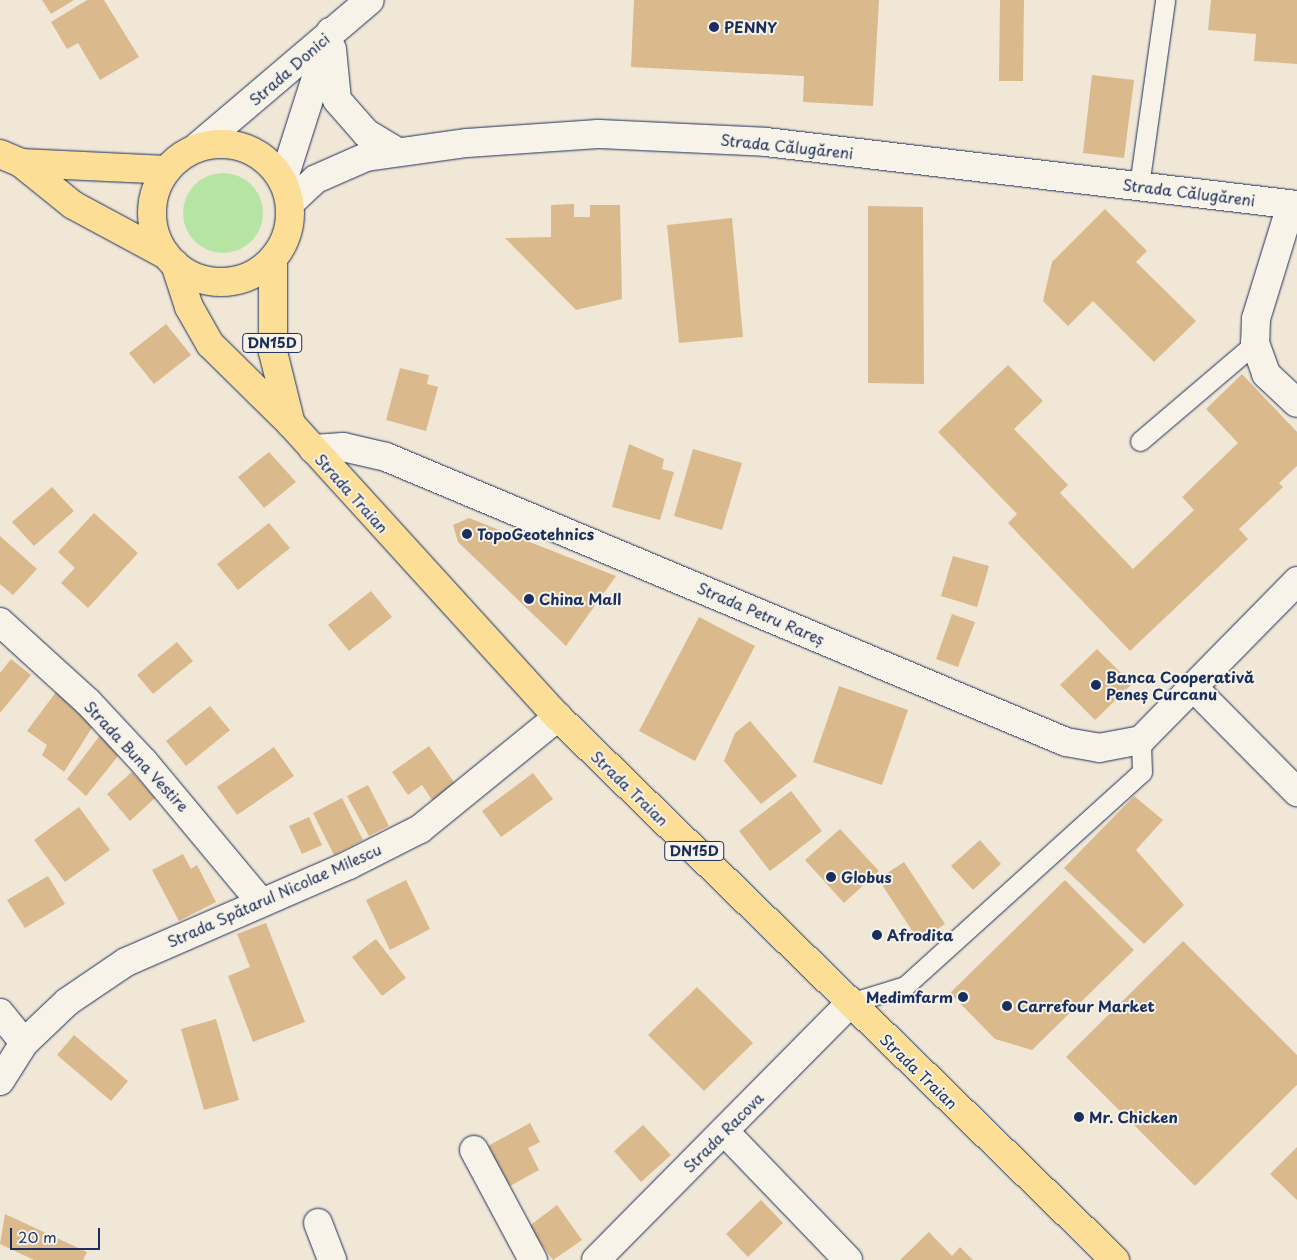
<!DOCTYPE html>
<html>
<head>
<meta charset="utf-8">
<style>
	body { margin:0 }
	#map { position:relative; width:1297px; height:1260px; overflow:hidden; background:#f1e7d6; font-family:"Playpen Sans",sans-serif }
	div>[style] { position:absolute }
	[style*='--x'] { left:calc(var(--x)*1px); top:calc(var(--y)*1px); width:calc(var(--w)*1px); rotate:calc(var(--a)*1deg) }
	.green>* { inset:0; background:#b6e5a3 }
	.round { border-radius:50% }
	.building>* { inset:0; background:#dab98c }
	.roads { filter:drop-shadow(0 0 1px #1b2f5e) drop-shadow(0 0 1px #1b2f5e) }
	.lane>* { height:19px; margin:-9.5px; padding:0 9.5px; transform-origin:9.5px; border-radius:9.5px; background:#f7f3e8 }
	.street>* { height:28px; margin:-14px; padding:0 14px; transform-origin:14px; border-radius:14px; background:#f7f3e8 }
	.secondary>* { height:28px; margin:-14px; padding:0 14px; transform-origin:14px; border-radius:14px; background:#f7f3e8 }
	.primary>* { height:28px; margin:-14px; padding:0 14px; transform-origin:14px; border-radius:14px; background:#fcde96 }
	.primary>.ring { margin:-14px; padding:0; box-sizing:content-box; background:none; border:28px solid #fcde96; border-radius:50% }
	.dots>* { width:14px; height:14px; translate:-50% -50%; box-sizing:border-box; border:2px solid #f7f3e8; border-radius:50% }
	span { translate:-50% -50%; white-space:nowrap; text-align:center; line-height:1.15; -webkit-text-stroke:4px #f7f3e8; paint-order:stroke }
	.shield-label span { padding:1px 4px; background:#f7f3e8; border:1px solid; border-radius:4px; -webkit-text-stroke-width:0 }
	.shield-label { font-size:14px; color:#1b2f5e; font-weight:700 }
	.poi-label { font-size:15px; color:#1b2f5e; font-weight:700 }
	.left { translate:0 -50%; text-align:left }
	.right { translate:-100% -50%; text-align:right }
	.street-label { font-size:15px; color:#1b2f5e }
	.scale { position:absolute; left:10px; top:1228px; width:90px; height:22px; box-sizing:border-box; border:2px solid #1b2f5e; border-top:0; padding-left:6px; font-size:15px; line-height:18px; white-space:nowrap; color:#1b2f5e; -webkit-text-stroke:4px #f7f3e8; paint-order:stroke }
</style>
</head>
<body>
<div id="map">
	<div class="green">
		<i class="round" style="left:183px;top:173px;width:80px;height:80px"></i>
	</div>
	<div class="building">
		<i style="clip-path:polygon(42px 0,74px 0,51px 14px)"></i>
		<i style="clip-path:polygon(87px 0,104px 0,139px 57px,100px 80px,78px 43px,67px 49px,51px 22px)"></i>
		<i style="clip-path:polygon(634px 0,879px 0,873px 106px,803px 102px,804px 76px,631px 67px)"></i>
		<i style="clip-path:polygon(1000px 0,1024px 0,1023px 81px,999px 81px)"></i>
		<i style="clip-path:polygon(1211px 0,1297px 0,1297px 64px,1254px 61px,1256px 34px,1208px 30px)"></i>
		<i style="clip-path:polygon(1092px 75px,1134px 80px,1124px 158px,1083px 153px)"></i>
		<i style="clip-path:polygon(574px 204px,574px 217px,590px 217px,590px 205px,620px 205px,622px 299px,576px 310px,505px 238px,551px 237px,551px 205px)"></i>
		<i style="clip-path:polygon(868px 206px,923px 207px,924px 384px,868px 383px)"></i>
		<i style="clip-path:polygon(1105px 209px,1147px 251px,1136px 262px,1196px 321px,1154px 362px,1093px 301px,1068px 326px,1043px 301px,1052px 262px)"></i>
		<i style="clip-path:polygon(732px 218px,743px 337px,679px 343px,667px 225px)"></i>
		<i style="clip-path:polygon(166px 324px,191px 355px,154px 384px,129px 353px)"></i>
		<i style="clip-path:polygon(1008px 365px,1043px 401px,1014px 429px,1068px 485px,1060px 493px,1133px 569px,1194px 510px,1182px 497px,1238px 443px,1206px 409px,1242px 374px,1297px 432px,1297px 466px,1279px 483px,1283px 487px,1239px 529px,1248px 539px,1130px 651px,1008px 523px,1017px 514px,938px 432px)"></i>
		<i style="clip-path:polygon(400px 368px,429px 375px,427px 384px,438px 387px,426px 431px,386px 420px)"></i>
		<i style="clip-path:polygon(629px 444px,664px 459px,662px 469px,674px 472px,660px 520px,612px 507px)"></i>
		<i style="clip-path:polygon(693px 449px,742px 463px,722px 530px,674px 516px)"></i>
		<i style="clip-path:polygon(269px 452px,296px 482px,264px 508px,238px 477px)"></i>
		<i style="clip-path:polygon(52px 487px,74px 511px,34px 546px,12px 522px)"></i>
		<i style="clip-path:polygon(94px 513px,138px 553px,88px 608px,61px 583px,75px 568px,58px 552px)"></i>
		<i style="clip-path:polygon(469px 518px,616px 576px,566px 646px,458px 542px,453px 525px)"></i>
		<i style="clip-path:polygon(269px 523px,290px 548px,238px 590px,217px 564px)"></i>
		<i style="clip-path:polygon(0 536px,37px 569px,13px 595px,0 584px)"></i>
		<i style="clip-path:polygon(953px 556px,989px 566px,977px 607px,941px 596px)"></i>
		<i style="clip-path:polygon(371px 591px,392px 617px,349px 651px,328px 625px)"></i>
		<i style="clip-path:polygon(952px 614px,975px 622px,958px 667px,936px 659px)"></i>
		<i style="clip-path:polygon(699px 617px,755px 646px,695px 761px,639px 731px)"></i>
		<i style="clip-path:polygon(177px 642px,193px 661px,153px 694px,137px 675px)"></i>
		<i style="clip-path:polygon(1097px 649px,1132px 684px,1095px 720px,1060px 685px)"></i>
		<i style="clip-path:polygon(11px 659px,31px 675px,0 713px,0 673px)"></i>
		<i style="clip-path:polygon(839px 686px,908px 710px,882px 785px,813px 762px)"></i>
		<i style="clip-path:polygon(56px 692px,93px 726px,64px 772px,42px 755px,47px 745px,27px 731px)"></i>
		<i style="clip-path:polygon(210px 706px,230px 730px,186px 766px,166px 741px)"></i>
		<i style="clip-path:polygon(750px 721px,797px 776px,761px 804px,724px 761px,735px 733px)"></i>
		<i style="clip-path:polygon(101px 734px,118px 756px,86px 796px,67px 779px)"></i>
		<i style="clip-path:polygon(429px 746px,460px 791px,437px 807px,422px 785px,408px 795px,392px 772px)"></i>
		<i style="clip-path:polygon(274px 747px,294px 776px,237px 815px,217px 787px)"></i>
		<i style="clip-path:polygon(132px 772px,155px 798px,130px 821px,107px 794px)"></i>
		<i style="clip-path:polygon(533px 773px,553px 799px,501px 837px,482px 811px)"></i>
		<i style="clip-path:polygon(368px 785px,389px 826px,369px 836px,347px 796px)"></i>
		<i style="clip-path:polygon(791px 791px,822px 831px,770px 871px,739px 831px)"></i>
		<i style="clip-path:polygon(1134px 796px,1163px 820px,1136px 850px,1184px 905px,1144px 944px,1064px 868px)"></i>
		<i style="clip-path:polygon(342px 798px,363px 840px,334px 855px,313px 813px)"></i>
		<i style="clip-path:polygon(79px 807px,110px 850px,65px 882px,34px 840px)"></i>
		<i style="clip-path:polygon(309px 817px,322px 845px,302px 854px,289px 826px)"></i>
		<i style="clip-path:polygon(840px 829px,879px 871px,844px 903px,805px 860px)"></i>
		<i style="clip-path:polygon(980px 840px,1001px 864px,973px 890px,951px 866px)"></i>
		<i style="clip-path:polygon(183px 854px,191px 869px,197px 865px,216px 902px,179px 921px,152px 870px)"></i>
		<i style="clip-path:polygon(904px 862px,945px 924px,919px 941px,878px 879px)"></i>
		<i style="clip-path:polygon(48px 876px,65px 904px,25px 928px,7px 900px)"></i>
		<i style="clip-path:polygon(406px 880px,430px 929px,390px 950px,366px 900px)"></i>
		<i style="clip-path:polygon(1065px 880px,1134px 950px,1032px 1050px,995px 1039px,950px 993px)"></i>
		<i style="clip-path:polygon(266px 923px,305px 1022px,253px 1042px,228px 976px,250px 967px,237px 934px)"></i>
		<i style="clip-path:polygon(376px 939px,406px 978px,382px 996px,352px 957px)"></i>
		<i style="clip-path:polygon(1183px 941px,1297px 1055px,1297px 1085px,1195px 1186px,1066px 1057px)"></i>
		<i style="clip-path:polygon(697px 987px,753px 1043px,704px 1091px,648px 1035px)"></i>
		<i style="clip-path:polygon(216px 1019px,239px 1100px,204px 1110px,181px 1029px)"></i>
		<i style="clip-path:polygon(74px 1035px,128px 1081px,111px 1101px,57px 1055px)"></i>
		<i style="clip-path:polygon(530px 1123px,540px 1142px,528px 1148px,539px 1170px,510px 1186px,488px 1146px)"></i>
		<i style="clip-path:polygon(643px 1125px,671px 1155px,641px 1182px,614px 1151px)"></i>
		<i style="clip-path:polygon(1297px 1147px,1297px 1200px,1270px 1174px)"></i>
		<i style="clip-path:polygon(761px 1200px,783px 1223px,748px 1257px,726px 1234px)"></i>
		<i style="clip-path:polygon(557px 1205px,582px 1240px,553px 1260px,528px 1227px)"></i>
		<i style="clip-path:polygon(5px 1214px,87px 1252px,83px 1260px,34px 1260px,0 1244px)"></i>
		<i style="clip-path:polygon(929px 1232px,952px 1256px,960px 1247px,973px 1260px,900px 1260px)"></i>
	</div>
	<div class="roads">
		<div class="lane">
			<i style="--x:1139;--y:186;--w:188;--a:-82"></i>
			<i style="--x:1140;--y:441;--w:151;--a:-40.4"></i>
			<i style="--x:850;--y:1003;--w:58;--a:-17.2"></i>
			<i style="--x:905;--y:986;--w:319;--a:-42.1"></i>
			<i style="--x:1142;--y:772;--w:32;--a:-92"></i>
		</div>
		<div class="street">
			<i style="--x:290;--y:203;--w:35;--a:-43"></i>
			<i style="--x:316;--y:179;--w:55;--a:-23.7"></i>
			<i style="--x:366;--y:157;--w:102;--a:-7.9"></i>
			<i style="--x:467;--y:143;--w:131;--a:-3.9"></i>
			<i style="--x:598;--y:134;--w:168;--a:2.7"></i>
			<i style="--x:766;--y:142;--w:535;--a:6.77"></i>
			<i style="--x:1291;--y:205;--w:119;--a:107.1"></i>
			<i style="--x:1256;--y:319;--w:24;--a:92"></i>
			<i style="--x:1255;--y:343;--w:33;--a:70"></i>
			<i style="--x:1266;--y:374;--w:42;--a:43.1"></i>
			<i style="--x:313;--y:449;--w:30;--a:-4"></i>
			<i style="--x:343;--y:447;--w:44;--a:13.1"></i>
			<i style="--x:386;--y:457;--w:737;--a:22.74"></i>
			<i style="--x:1066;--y:742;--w:34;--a:10"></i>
			<i style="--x:1099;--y:748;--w:43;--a:-10.8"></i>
			<i style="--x:1141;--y:740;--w:223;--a:-45.5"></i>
			<i style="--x:0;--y:622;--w:119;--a:42.3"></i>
			<i style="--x:88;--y:702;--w:82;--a:47"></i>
			<i style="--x:144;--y:762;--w:181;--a:50.2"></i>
			<i style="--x:1193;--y:687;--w:148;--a:45.3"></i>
			<i style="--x:0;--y:1013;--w:38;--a:51"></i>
			<i style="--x:0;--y:1081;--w:45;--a:-57.7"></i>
			<i style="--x:24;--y:1043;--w:59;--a:-43.6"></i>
			<i style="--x:67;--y:1002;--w:71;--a:-34.1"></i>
			<i style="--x:126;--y:962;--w:243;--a:-23.5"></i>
			<i style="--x:349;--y:865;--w:80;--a:-26.9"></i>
			<i style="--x:420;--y:829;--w:178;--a:-39.1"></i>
			<i style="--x:724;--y:1131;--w:179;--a:46.1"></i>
			<i style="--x:474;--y:1150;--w:125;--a:61.8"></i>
			<i style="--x:318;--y:1223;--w:40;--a:69"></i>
			<i style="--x:596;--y:1260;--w:361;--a:-45.3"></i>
		</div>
		<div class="secondary">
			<i style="--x:332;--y:49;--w:51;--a:84.4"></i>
			<i style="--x:337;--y:100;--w:44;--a:48.7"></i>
			<i style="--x:366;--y:133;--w:35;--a:31"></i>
			<i style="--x:196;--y:148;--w:228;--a:-40.4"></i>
			<i style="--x:283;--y:181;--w:157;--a:-72.3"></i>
		</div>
		<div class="primary">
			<i class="ring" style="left:152px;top:144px;width:110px;height:110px"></i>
			<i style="--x:0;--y:154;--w:23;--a:23"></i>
			<i style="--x:21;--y:163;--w:67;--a:38.9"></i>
			<i style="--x:73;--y:205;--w:106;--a:28.3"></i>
			<i style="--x:21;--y:163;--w:146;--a:2.7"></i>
			<i style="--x:273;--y:259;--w:93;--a:90"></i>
			<i style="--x:273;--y:352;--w:74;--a:76"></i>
			<i style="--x:175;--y:264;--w:45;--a:72"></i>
			<i style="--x:189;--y:307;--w:43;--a:60.4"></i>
			<i style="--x:210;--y:344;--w:114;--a:44.6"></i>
			<i style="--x:291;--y:424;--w:396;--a:47.7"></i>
			<i style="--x:558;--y:717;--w:778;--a:44.27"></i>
		</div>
	</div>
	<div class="dots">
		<i style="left:714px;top:27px;background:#1b2f5e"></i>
		<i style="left:467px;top:534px;background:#1b2f5e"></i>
		<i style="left:529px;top:599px;background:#1b2f5e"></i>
		<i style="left:1096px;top:685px;background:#1b2f5e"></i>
		<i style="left:831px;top:877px;background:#1b2f5e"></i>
		<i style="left:877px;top:935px;background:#1b2f5e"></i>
		<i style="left:963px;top:997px;background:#1b2f5e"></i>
		<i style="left:1007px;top:1006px;background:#1b2f5e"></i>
		<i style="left:1079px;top:1117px;background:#1b2f5e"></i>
	</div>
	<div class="shield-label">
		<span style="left:272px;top:343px">DN15D</span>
		<span style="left:694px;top:851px">DN15D</span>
	</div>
	<div class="poi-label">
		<span class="left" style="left:724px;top:27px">PENNY</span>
		<span class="left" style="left:477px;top:534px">TopoGeotehnics</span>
		<span class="left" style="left:539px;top:599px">China Mall</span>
		<span class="left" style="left:1106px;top:685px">Banca Cooperativă<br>Peneș Curcanu</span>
		<span class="left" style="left:841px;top:877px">Globus</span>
		<span class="left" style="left:887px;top:935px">Afrodita</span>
		<span class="right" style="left:953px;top:997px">Medimfarm</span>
		<span class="left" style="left:1017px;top:1006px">Carrefour Market</span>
		<span class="left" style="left:1089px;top:1117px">Mr. Chicken</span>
	</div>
	<div class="street-label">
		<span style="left:289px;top:69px;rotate:-41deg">Strada Donici</span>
		<span style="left:787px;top:146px;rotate:6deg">Strada Călugăreni</span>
		<span style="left:1189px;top:192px;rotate:7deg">Strada Călugăreni</span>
		<span style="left:352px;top:493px;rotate:48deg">Strada Traian</span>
		<span style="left:761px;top:613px;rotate:23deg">Strada Petru Rareș</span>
		<span style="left:137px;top:756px;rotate:47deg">Strada Buna Vestire</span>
		<span style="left:630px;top:788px;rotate:44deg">Strada Traian</span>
		<span style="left:274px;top:895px;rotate:-24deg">Strada Spătarul Nicolae Milescu</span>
		<span style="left:919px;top:1071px;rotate:44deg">Strada Traian</span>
		<span style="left:723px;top:1132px;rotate:-45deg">Strada Racova</span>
	</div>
	<div class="scale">20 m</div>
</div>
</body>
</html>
